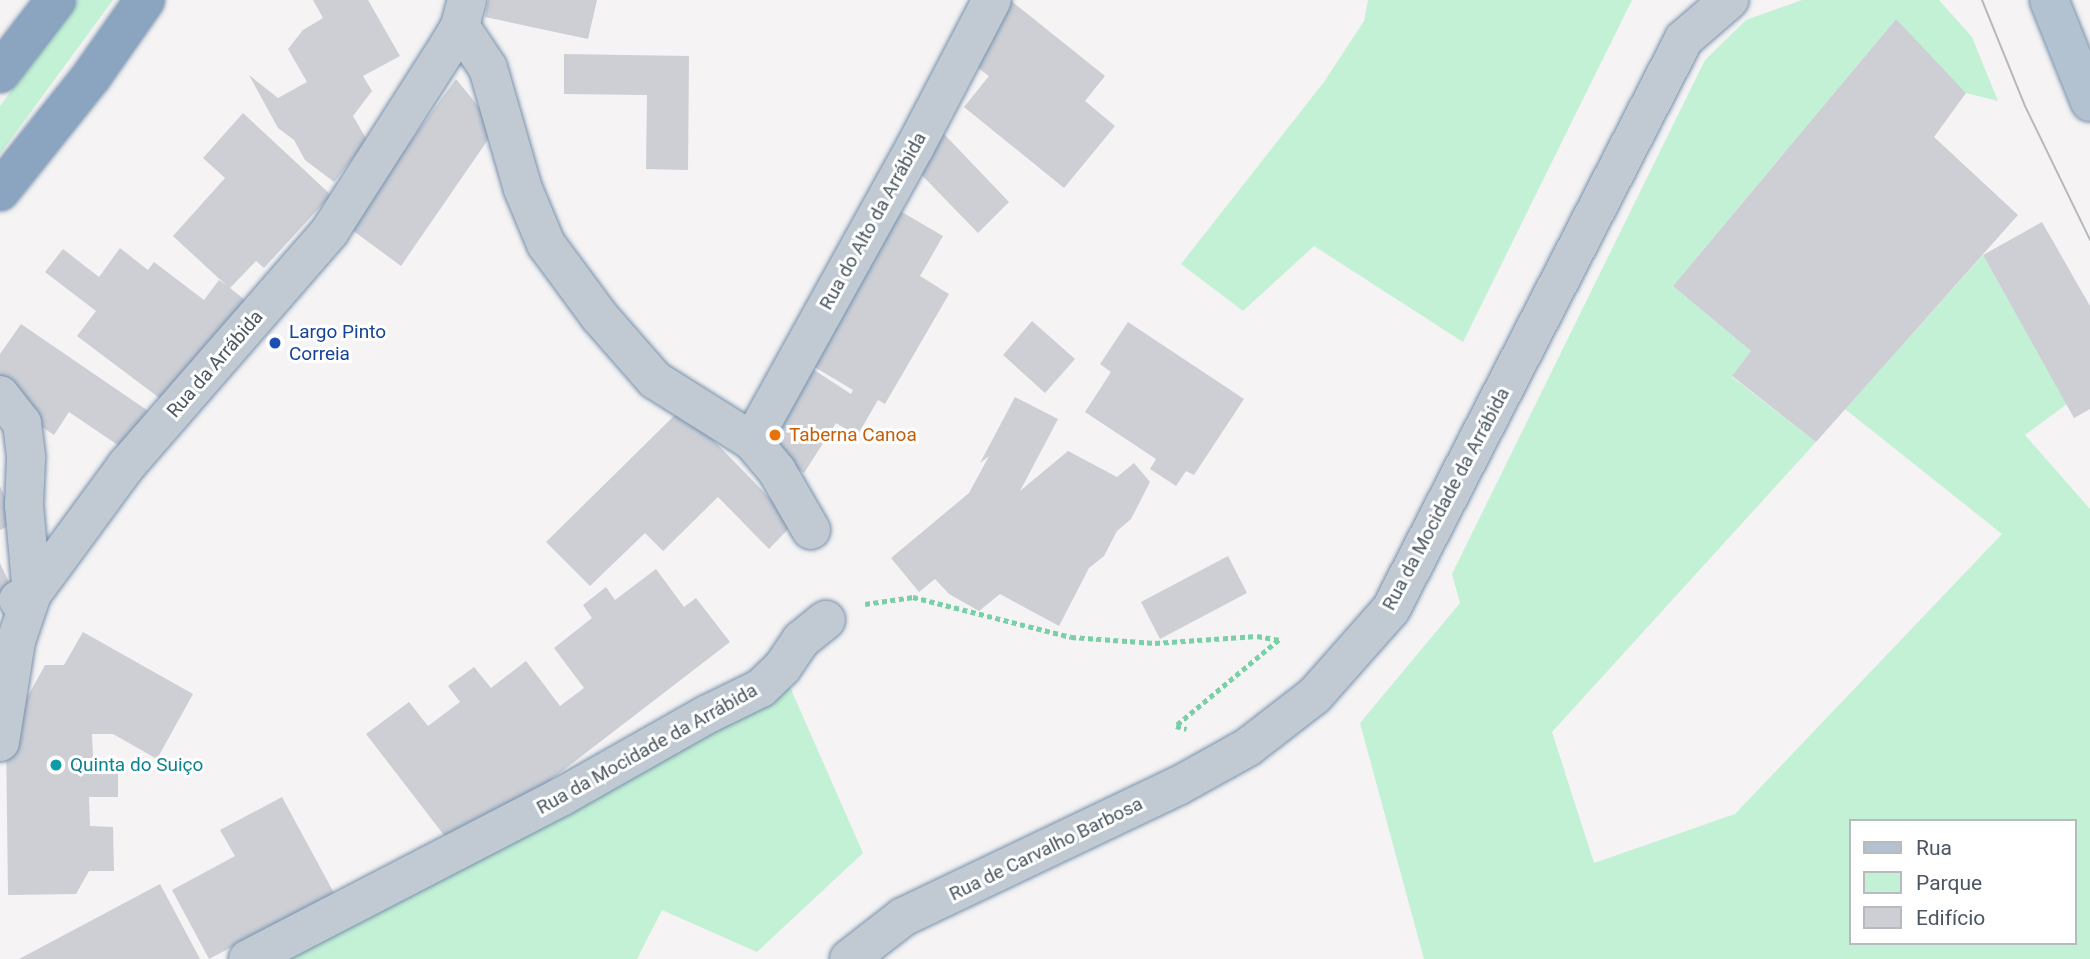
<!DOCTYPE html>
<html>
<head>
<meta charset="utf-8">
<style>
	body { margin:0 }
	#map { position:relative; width:2090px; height:959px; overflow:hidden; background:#f5f3f3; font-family:Roboto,sans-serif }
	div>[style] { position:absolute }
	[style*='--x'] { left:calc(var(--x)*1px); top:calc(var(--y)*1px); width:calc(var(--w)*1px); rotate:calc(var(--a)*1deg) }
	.green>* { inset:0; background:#c3f1d5 }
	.building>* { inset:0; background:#cdcfd5 }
	.path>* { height:4.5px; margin-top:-2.25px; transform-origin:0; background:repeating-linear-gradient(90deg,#7ad0a6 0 5px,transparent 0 8.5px) }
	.roads { filter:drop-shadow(0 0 2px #7690ad) drop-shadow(0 0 2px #7690ad) }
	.street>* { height:38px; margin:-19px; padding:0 19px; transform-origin:19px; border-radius:19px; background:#c1cad2 }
	.primary>* { height:38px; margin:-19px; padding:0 19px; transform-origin:19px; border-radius:19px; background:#b3c2d1 }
	.highway>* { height:38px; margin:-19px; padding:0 19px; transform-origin:19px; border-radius:19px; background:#8ba5c1 }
	.tram>* { height:2px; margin:-1px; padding:0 1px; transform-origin:1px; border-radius:1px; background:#b5b8bd }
	.dots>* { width:19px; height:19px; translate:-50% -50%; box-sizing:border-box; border:4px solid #fff; border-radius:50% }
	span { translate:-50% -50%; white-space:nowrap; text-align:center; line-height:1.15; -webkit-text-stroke:6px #fff; paint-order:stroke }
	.street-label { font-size:19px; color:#4a5661 }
	.transit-label { font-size:19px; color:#164399 }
	.left { translate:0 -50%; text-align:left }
	.food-label { font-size:19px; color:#c56008 }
	.culture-label { font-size:19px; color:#0d838f }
	.legend { position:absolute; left:1849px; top:819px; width:228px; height:126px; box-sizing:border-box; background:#fff; border:2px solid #b7bbc0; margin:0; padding:9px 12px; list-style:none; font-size:21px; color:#4a5661 }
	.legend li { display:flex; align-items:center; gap:14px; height:35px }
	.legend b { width:35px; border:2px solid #b7bbc0 }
</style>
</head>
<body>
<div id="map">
	<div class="green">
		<i style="clip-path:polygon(78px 0,113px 0,0 154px,0 106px)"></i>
		<i style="clip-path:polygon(1368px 0,1632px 0,1463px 342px,1314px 246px,1243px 311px,1181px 264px,1324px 82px,1364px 21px)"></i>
		<i style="clip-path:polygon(evenodd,1802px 0,1939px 0,1972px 37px,1998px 101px,1966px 93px,1895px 20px,1673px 286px,1751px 351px,1732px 377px,1816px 442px,1552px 732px,1594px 863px,1735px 814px,2002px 534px,1845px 409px,1983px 255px,2067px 404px,2025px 435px,2090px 509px,2090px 959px,1424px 959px,1360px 723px,1460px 603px,1452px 574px,1705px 60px,1746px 20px,1802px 0,1850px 821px,2074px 821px,2074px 943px,1850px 943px,1850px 821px)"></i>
		<i style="clip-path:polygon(786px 678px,863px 853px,757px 952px,662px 910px,637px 959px,281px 959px)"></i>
	</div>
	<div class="building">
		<i style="clip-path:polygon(313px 0,368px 0,400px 56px,363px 76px,372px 91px,353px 116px,367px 140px,334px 182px,305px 160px,294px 140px,278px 128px,249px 75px,278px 98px,307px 82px,288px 49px,303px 30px,323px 18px)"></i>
		<i style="clip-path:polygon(488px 0,597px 0,588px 39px,485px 17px)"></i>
		<i style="clip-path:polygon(1010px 0,1105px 76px,1085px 101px,1115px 126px,1064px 188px,964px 107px,989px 76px,974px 65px,993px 41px,983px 33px)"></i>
		<i style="clip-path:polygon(1896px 19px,1966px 93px,1934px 137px,2018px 215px,1816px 442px,1732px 376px,1751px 351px,1673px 286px)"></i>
		<i style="clip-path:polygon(564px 54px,689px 56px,688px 170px,646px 169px,647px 95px,564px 94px)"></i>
		<i style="clip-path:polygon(456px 79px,496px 128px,401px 266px,348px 227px)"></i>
		<i style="clip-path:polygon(243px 113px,331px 195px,264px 268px,256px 261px,230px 288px,245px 300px,166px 403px,77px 336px,96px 311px,45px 272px,63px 249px,99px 277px,120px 248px,148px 270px,154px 262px,204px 300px,219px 280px,227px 286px,173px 236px,225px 178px,203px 158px)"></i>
		<i style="clip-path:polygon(943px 133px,1009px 202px,978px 233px,911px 164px)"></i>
		<i style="clip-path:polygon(895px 208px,943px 236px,920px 276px,949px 294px,885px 404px,878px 400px,857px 436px,836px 423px,804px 473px,762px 446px,811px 368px,851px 394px,853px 390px,806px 362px)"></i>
		<i style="clip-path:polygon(2042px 222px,2090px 306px,2090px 409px,2074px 418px,1983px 255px)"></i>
		<i style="clip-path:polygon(1032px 321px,1075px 359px,1045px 393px,1003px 355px)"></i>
		<i style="clip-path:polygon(1128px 322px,1244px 399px,1194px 475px,1186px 471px,1176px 486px,1150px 469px,1156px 459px,1085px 412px,1111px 372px,1100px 364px)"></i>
		<i style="clip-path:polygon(21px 324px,157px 417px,131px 454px,69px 412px,54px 435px,15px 409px,0 386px,0 354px)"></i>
		<i style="clip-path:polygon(1015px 397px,1058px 419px,1020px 491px,1068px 451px,1117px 477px,1134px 463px,1150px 482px,1131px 519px,1117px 531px,1104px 556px,1089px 568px,1059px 626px,1000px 594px,979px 611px,949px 594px,935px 579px,919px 592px,891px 558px,969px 493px,989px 456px,980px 463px)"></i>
		<i style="clip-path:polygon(682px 408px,794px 523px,769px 549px,718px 497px,663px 551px,645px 533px,590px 586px,546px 542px)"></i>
		<i style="clip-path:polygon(0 486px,16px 522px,0 530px)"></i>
		<i style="clip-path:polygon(1228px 556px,1247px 593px,1160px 639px,1141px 602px)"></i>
		<i style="clip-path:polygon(0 563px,14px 593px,0 599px)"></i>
		<i style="clip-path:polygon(656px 569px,684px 607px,696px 598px,730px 642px,457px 852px,366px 734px,409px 702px,428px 726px,460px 702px,448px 686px,474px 667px,491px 688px,526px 661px,560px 706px,584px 688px,554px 648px,592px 618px,583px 605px,606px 587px,615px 600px)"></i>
		<i style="clip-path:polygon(83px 632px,193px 694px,157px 759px,113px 734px,92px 734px,93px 758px,118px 772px,118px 797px,89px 797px,90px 826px,113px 827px,114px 871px,89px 871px,76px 894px,8px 895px,6px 736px,45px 665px,64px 665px)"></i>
		<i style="clip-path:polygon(282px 797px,334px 893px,209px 959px,172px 890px,235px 856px,220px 830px)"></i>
		<i style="clip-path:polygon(160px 884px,200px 959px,19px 959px)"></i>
	</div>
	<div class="path">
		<i style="--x:865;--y:604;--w:49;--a:-8.3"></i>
		<i style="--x:913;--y:597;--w:163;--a:14.2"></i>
		<i style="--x:1071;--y:637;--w:84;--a:4.1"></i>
		<i style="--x:1155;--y:643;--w:102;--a:-3.9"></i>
		<i style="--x:1257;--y:636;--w:22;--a:10"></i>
		<i style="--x:1279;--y:640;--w:134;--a:140.1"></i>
		<i style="--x:1176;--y:726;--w:11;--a:15"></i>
	</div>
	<div class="roads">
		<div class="street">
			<i style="--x:460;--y:26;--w:50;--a:56.3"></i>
			<i style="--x:488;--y:68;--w:126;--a:73.9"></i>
			<i style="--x:523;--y:189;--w:60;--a:67.3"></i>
			<i style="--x:546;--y:244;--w:89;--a:53.6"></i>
			<i style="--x:599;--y:316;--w:85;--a:48.8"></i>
			<i style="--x:655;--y:380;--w:115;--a:32.2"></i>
			<i style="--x:752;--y:441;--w:39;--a:50"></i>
			<i style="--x:777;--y:471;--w:68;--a:60"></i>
			<i style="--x:0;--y:395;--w:36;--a:52"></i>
			<i style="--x:22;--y:423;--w:35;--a:83"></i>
			<i style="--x:26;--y:458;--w:47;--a:92.4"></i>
			<i style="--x:24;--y:505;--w:89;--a:84.9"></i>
			<i style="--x:32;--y:594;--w:15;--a:157"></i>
			<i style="--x:752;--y:441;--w:336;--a:-61"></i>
			<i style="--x:915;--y:147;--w:166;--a:-62.4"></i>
			<i style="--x:0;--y:742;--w:102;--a:-81"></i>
			<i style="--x:16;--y:641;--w:50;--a:-71.2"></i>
			<i style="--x:32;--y:594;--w:159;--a:-53.7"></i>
			<i style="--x:126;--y:466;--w:311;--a:-49"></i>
			<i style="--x:330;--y:231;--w:211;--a:-57.4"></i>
			<i style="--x:444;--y:53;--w:31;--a:-59"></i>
			<i style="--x:460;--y:26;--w:27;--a:-75"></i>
			<i style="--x:248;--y:959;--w:352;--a:-27.4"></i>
			<i style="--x:561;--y:797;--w:169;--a:-29.5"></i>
			<i style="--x:708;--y:714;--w:59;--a:-26.1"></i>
			<i style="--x:761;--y:688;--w:29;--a:-44"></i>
			<i style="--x:782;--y:668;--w:34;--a:-56"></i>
			<i style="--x:801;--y:640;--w:32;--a:-39"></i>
			<i style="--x:849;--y:959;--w:68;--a:-37.9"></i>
			<i style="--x:903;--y:917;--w:305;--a:-25.5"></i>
			<i style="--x:1178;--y:786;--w:80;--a:-29.1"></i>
			<i style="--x:1248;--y:747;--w:85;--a:-37.8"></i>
			<i style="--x:1315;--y:695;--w:115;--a:-48.5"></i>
			<i style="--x:1391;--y:609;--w:641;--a:-62.8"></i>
			<i style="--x:1684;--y:39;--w:60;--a:-40.9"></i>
		</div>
		<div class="primary">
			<i style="--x:2049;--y:0;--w:110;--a:68.1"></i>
		</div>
		<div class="highway">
			<i style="--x:0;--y:73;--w:92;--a:-52.5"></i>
			<i style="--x:0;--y:191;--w:146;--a:-51.4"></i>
			<i style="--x:91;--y:77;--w:94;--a:-55"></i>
		</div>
	</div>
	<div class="tram">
		<i style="--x:1982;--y:0;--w:114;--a:67.9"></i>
		<i style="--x:2025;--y:106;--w:149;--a:64.1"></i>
	</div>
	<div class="dots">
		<i style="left:275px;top:343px;background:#1a4fb4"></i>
		<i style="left:775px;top:435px;background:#e8710a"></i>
		<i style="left:56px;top:765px;background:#0f9aa8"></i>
	</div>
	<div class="street-label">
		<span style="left:873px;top:221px;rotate:-61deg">Rua do Alto da Arrábida</span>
		<span style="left:215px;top:364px;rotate:-49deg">Rua da Arrábida</span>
		<span style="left:1446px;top:499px;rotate:-62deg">Rua da Mocidade da Arrábida</span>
		<span style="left:647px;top:749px;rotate:-29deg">Rua da Mocidade da Arrábida</span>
		<span style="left:1046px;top:849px;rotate:-26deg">Rua de Carvalho Barbosa</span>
	</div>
	<div class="transit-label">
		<span class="left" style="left:289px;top:343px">Largo Pinto<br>Correia</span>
	</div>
	<div class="food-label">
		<span class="left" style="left:789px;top:435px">Taberna Canoa</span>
	</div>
	<div class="culture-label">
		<span class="left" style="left:70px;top:765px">Quinta do Suiço</span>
	</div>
	<ul class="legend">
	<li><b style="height:9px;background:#b3c2d1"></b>Rua</li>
	<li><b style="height:19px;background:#c3f1d5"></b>Parque</li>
	<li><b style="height:19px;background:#cdcfd5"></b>Edifício</li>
	</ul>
</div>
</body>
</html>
